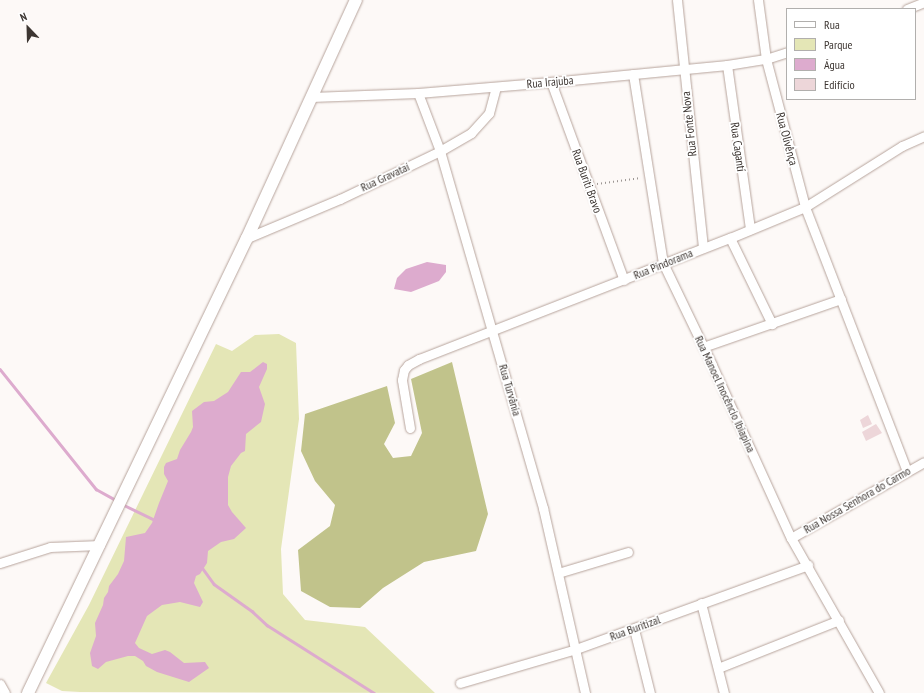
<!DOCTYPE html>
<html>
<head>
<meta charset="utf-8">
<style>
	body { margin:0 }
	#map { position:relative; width:924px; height:693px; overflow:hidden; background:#fdf9f7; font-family:"PT Sans Narrow",sans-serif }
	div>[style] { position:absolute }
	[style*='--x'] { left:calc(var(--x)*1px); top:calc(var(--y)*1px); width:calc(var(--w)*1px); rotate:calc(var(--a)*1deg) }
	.green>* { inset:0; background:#e4e6b6 }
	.forest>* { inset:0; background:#c1c38b }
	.water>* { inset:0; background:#ddabce }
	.stream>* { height:2.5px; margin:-1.25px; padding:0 1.25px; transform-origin:1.25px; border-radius:1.25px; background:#ddabce }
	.building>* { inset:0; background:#edd6d9 }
	.path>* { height:1.5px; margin-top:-0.75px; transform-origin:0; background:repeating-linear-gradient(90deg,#9d9794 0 1px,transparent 0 4px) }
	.roads { filter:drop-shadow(0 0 1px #b7a49c) drop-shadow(0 0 1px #b7a49c) }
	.minor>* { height:9px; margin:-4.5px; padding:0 4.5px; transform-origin:4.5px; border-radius:4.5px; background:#fff }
	.major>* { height:12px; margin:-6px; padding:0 6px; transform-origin:6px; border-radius:6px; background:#fff }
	span { translate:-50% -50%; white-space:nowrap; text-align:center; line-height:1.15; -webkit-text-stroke:3.5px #fff; paint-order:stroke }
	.street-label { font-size:12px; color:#3d3632 }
	.legend { position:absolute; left:786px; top:8px; width:130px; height:92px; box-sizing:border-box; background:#fff; border:1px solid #b1afad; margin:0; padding:5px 7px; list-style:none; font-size:12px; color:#3d3632 }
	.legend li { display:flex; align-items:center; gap:8px; height:20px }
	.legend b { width:20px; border:1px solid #b1afad }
	.north { position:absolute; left:8px; top:8px; width:40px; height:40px; -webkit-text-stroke:3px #fff; paint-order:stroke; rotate:337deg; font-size:11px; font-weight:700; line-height:16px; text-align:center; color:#3d3632 }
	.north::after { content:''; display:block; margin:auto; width:14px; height:18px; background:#3d3632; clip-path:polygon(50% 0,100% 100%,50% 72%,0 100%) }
</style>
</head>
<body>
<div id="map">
	<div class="green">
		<i style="clip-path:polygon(279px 334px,296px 343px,299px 419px,281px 549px,283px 594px,305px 620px,365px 627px,435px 693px,80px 692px,62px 691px,46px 683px,89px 605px,216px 344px,232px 351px,255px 335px)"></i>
	</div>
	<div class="forest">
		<i style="clip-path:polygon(452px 362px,488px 514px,476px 551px,424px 562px,383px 588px,360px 608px,330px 607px,301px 591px,298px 550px,330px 526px,335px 505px,315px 481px,301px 451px,305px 414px,387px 386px,395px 423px,384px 444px,393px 458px,411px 456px,422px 433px,411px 379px)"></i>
	</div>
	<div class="water">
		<i style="clip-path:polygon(427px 262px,446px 265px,446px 272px,439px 281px,411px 292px,394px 289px,397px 278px,406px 269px)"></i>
		<i style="clip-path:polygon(263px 362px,267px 364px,267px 369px,259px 387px,265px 404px,261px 422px,246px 434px,245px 451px,241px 453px,231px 466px,228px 477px,228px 505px,232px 512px,246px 528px,234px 539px,221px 542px,208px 551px,207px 563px,200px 574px,196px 576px,194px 583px,203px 602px,200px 607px,180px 602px,162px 605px,147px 616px,135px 643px,139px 648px,152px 654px,165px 650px,170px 652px,184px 663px,205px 662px,209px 668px,189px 682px,157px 672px,146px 666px,143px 661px,135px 656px,128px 656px,106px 662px,98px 669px,92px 666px,90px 653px,96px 636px,95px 623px,103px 605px,104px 598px,108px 592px,109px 586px,118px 574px,124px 561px,126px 537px,145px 533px,152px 523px,159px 503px,168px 481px,164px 474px,164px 467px,166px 463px,177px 459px,180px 450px,191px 432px,193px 427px,192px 411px,204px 402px,214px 401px,228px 392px,241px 372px,250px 372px)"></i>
	</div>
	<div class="stream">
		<i style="--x:0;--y:369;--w:154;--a:51.3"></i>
		<i style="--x:96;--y:489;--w:23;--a:29"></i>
		<i style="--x:122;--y:504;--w:37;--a:26"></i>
		<i style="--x:201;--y:566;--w:22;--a:54"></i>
		<i style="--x:214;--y:584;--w:47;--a:35.4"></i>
		<i style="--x:252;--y:611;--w:21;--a:43"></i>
		<i style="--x:267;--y:625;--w:127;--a:32.4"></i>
	</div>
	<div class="building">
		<i style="clip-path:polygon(868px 415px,872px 424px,863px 428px,860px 420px)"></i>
		<i style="clip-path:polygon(876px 424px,882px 433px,866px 441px,862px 432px)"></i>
	</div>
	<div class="path">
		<i style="--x:597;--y:184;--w:44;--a:-7.8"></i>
	</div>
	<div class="roads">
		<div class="minor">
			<i style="--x:677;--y:0;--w:249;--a:84"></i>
			<i style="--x:758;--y:0;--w:60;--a:82.3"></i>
			<i style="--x:766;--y:59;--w:153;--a:75.2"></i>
			<i style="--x:805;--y:207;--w:283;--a:68.9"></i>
			<i style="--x:907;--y:9;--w:18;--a:-22"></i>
			<i style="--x:727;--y:65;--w:166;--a:82"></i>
			<i style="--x:633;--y:74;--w:191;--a:81"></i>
			<i style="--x:663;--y:263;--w:113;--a:64.3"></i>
			<i style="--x:712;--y:365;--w:190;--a:65.5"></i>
			<i style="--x:791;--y:538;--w:178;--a:60.4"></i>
			<i style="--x:551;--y:82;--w:211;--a:69.8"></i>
			<i style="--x:418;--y:93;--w:62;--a:69.2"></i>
			<i style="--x:440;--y:151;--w:372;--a:73.9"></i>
			<i style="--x:543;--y:508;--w:190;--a:77.2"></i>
			<i style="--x:311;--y:97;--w:107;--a:-2.1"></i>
			<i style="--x:418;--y:93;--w:133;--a:-4.7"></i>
			<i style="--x:551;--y:82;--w:177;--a:-5.5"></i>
			<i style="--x:727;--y:65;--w:39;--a:-9"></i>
			<i style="--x:766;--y:59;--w:22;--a:-18"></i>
			<i style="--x:247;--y:238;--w:101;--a:-22.8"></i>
			<i style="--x:340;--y:199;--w:111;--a:-25.6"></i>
			<i style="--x:440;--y:151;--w:36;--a:-30"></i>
			<i style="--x:471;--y:133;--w:27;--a:-48"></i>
			<i style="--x:489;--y:113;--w:27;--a:-75"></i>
			<i style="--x:730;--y:238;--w:96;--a:64"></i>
			<i style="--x:703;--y:347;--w:146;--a:-19.2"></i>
			<i style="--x:410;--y:428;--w:49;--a:-99.5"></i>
			<i style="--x:402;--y:380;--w:10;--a:-79"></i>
			<i style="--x:404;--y:370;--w:6;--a:-51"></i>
			<i style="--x:408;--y:365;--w:13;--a:-29"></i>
			<i style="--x:419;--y:359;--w:334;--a:-21.3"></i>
			<i style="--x:730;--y:238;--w:81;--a:-22.5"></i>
			<i style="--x:805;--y:207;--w:115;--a:-32.2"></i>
			<i style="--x:902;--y:146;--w:24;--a:-24"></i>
			<i style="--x:791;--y:538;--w:153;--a:-29.7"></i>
			<i style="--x:0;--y:563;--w:52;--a:-17.7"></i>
			<i style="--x:50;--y:547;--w:50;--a:-2.3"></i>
			<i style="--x:558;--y:573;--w:73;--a:-16.7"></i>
			<i style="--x:701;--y:603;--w:93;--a:75.7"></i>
			<i style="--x:634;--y:629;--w:66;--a:76"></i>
			<i style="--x:718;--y:668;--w:130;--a:-21.6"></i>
			<i style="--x:460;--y:683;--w:121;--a:-16.3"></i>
			<i style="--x:576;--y:649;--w:247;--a:-19.9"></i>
			<i style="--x:0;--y:684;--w:10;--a:61"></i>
		</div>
		<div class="major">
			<i style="--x:28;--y:693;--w:505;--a:-64.3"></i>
			<i style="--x:247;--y:238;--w:262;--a:-65.4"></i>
		</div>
	</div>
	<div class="street-label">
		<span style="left:550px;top:82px;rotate:-5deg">Rua Irajuba</span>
		<span style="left:689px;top:124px;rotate:-96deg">Rua Fonte Nova</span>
		<span style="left:787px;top:139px;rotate:75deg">Rua Olivênça</span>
		<span style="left:738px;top:147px;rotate:82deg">Rua Cagantí</span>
		<span style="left:385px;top:177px;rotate:-25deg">Rua Gravataí</span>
		<span style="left:587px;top:181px;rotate:70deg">Rua Buriti Bravo</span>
		<span style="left:663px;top:264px;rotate:-22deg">Rua Pindorama</span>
		<span style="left:510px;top:390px;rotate:74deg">Rua Turvânia</span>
		<span style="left:725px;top:394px;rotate:65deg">Rua Manoel Inocêncio Ibiapina</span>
		<span style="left:857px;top:500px;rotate:-30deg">Rua Nossa Senhora do Carmo</span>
		<span style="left:635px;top:628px;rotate:-20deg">Rua Buritizal</span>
	</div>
	<ul class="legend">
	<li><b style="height:5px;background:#fff"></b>Rua</li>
	<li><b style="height:11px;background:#e4e6b6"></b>Parque</li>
	<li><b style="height:11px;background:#ddabce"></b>Água</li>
	<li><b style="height:11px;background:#edd6d9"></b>Edifício</li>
	</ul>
	<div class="north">N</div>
</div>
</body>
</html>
